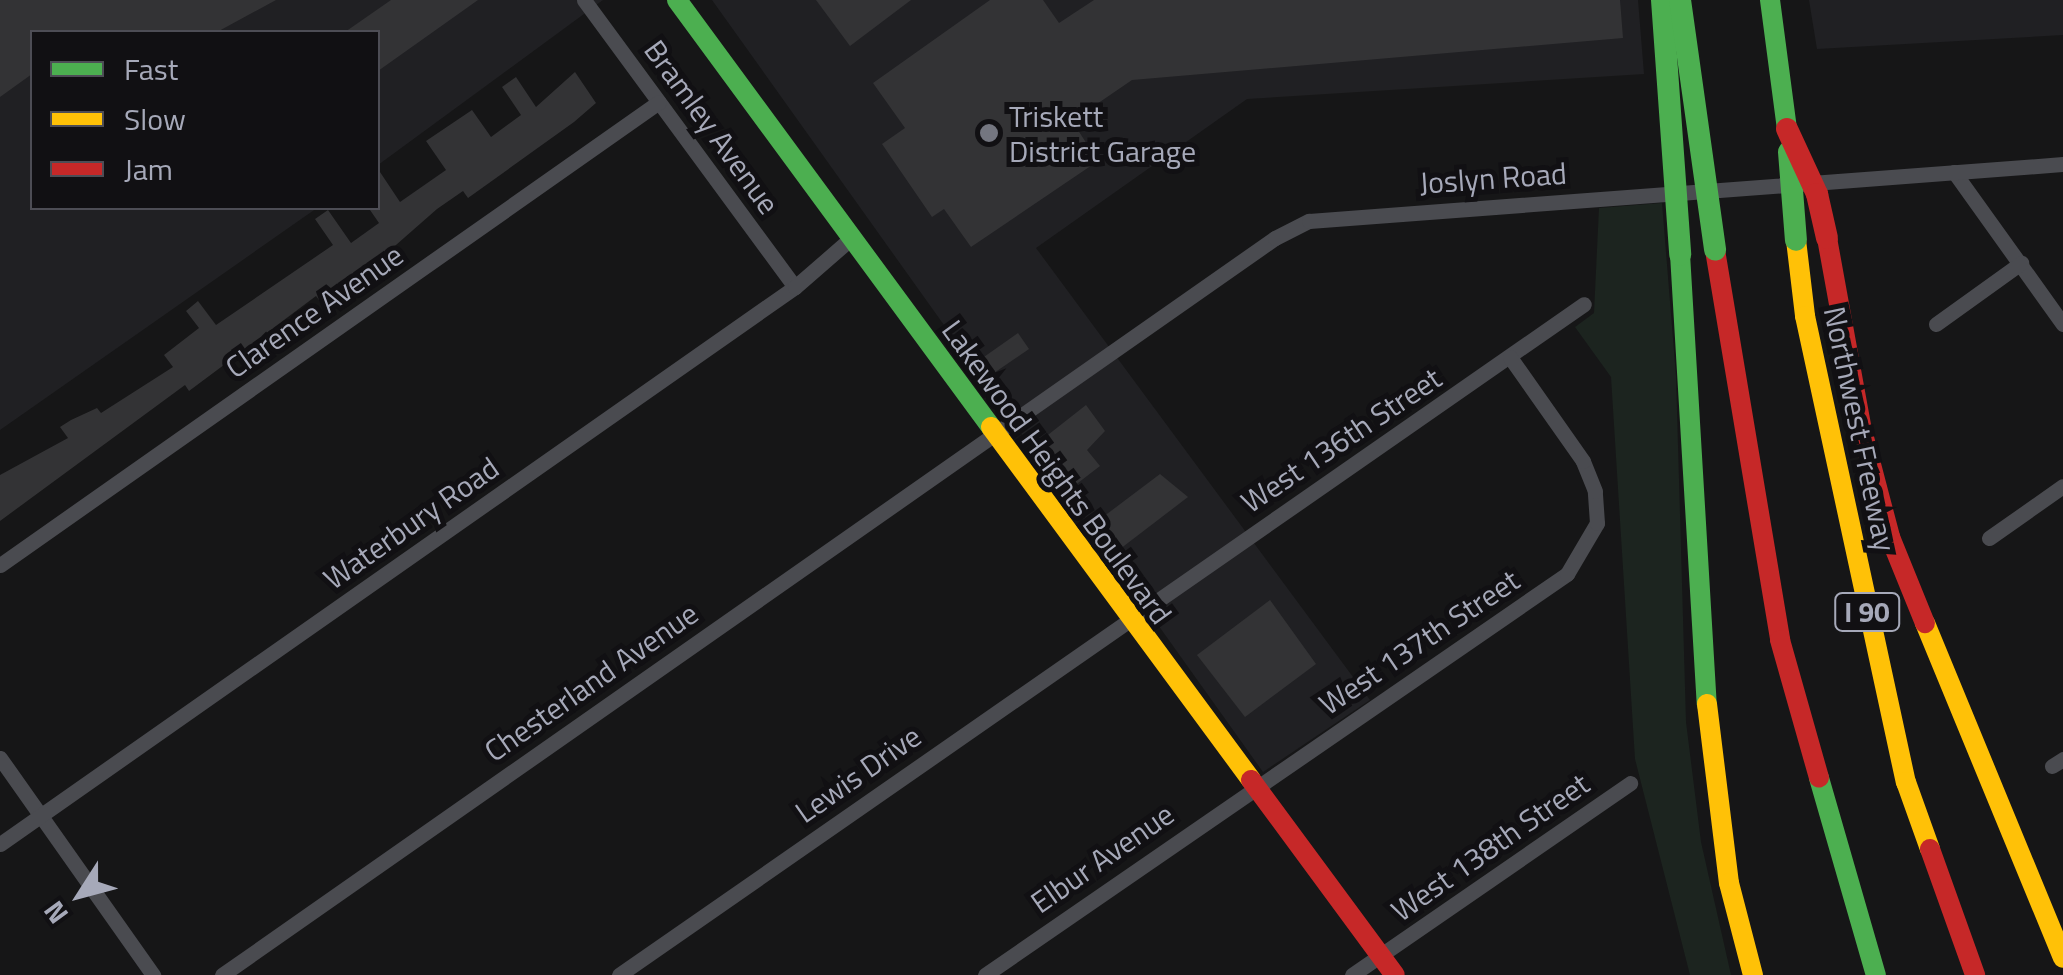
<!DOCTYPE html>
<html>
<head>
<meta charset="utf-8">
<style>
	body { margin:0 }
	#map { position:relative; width:2063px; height:975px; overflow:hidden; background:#161617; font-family:"Titillium Web",sans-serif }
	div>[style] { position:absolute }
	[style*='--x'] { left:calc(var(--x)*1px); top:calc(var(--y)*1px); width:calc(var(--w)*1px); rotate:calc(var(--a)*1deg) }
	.built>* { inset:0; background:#202023 }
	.green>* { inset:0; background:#1c241f }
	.building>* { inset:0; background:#333335 }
	.street>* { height:15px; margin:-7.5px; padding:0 7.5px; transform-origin:7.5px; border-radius:7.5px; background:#4a4b50 }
	.fast>* { height:20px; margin:-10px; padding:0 10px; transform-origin:10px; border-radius:10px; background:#4caf50 }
	.slow>* { height:20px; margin:-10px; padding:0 10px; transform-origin:10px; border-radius:10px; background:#ffc107 }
	.jam>* { height:20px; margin:-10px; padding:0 10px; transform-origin:10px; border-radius:10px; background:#c62828 }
	.fast-bridge>* { height:22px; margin:-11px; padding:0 11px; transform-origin:11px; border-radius:11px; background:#4caf50 }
	.jam-bridge>* { height:22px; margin:-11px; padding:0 11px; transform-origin:11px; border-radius:11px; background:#c62828 }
	.dots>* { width:28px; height:28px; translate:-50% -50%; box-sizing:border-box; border:5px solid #111013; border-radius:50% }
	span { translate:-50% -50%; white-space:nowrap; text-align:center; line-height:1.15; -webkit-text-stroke:10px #111013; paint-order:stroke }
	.shield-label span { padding:2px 8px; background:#111013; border:2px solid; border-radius:8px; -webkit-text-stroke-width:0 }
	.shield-label { font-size:28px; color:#a6a9b9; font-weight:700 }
	.poi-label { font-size:30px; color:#a6a9b9 }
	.left { translate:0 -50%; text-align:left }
	.street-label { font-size:30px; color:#a6a9b9 }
	.legend { position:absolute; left:30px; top:30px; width:350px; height:180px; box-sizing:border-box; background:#111013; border:2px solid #4d4d55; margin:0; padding:12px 18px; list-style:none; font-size:30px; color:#a6a9b9 }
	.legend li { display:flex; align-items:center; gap:20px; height:50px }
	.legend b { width:50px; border:2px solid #4d4d55 }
	.north { position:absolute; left:30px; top:845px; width:100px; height:100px; -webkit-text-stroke:8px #111013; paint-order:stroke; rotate:234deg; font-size:28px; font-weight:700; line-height:40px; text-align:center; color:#a6a9b9 }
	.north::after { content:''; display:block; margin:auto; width:35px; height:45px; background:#a6a9b9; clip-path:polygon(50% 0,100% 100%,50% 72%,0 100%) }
</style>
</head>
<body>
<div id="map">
	<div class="built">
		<i style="clip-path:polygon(0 0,603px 0,378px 165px,378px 32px,32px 32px,32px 208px,317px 208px,0 430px)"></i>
		<i style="clip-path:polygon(712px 0,1638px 0,1644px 74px,1247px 99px,1036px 248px,1370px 700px,1263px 772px)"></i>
		<i style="clip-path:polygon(1809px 0,2063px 0,2063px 35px,1817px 49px)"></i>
	</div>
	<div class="green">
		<i style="clip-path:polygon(1662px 203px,1676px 376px,1686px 722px,1701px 842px,1731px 975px,1690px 975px,1635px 759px,1611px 377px,1575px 327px,1594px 313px,1599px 208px)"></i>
	</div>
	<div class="building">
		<i style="clip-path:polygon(0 0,276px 0,217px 32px,32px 32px,32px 74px,0 97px)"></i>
		<i style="clip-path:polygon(391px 0,478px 0,378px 71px,378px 32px,345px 32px)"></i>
		<i style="clip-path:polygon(816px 0,911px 0,850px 46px)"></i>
		<i style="clip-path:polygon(990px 0,1043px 0,1059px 23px,1094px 0,1620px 0,1623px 38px,1132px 80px,1072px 121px,1098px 161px,971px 247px,944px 209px,932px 217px,882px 144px,905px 128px,873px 83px)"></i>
		<i style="clip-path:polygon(575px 72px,596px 103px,574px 122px,468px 198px,463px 191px,437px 209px,388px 252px,319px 300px,316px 296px,189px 391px,185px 385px,0 521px,0 475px,68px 438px,60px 427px,71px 420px,97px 408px,101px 413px,173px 367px,164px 355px,199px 328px,186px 311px,198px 301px,216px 325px,333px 245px,315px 219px,328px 210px,351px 243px,379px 223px,370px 210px,378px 208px,378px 169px,400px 202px,446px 170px,426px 141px,472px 110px,491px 137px,521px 115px,502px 87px,516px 77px,536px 107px)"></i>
		<i style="clip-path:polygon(1018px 333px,1029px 349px,991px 375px,981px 359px)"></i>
		<i style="clip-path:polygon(1086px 405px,1105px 431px,1087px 450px,1100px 466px,1074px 486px,1045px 449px,1044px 438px)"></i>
		<i style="clip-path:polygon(1160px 474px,1188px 497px,1120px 549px,1099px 520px)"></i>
		<i style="clip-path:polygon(1270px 600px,1316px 664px,1245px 717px,1197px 655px)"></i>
	</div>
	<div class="street">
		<i style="--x:584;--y:0;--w:356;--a:53.7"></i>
		<i style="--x:1954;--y:172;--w:187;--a:54.4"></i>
		<i style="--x:1936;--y:324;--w:105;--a:-35.7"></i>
		<i style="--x:1989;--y:538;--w:90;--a:-35.1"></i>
		<i style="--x:0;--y:565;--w:805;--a:-35.09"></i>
		<i style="--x:0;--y:758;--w:266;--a:54.8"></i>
		<i style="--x:2052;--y:766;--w:13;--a:-32"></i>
		<i style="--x:0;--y:844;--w:971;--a:-35.02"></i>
		<i style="--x:795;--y:287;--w:72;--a:-41"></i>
		<i style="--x:222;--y:975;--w:1285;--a:-34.99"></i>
		<i style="--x:1275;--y:238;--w:38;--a:-27"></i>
		<i style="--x:1309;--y:221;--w:756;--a:-4.32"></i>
		<i style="--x:619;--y:975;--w:1175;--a:-34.81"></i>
		<i style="--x:985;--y:975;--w:707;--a:-34.57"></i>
		<i style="--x:1567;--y:574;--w:59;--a:-59.5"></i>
		<i style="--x:1597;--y:523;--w:32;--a:-94"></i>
		<i style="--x:1595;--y:491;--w:32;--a:-112"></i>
		<i style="--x:1583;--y:461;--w:127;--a:-125.1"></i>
		<i style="--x:1352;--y:975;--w:338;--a:-34.6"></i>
	</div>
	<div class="fast">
		<i style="--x:677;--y:0;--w:530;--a:53.67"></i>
		<i style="--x:1770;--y:0;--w:130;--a:82.5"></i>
		<i style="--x:1680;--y:254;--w:451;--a:86.6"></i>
		<i style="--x:1819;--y:778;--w:205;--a:73.9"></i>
	</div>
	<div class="slow">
		<i style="--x:1796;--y:240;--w:77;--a:83.2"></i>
		<i style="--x:1805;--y:316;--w:477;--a:77.8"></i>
		<i style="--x:1906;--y:782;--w:71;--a:70.3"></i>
		<i style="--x:991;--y:427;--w:438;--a:53.6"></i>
		<i style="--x:1925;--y:623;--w:362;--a:67.6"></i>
		<i style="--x:1707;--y:704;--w:180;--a:83"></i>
		<i style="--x:1729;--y:883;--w:95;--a:75.4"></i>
	</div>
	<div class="jam">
		<i style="--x:1827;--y:238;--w:195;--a:79.7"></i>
		<i style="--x:1862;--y:430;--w:111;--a:75.3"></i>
		<i style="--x:1890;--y:537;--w:93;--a:67.9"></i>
		<i style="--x:1715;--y:250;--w:395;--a:80.5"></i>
		<i style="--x:1780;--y:640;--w:143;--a:74.2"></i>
		<i style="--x:1251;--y:780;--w:242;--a:53.6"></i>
		<i style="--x:1930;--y:849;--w:134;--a:70.3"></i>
	</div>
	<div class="fast-bridge">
		<i style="--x:1662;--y:0;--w:255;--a:85.9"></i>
		<i style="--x:1680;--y:0;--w:252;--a:82"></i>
		<i style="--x:1789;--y:152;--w:88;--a:85.5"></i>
	</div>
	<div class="jam-bridge">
		<i style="--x:1787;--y:129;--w:72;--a:65.2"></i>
		<i style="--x:1817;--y:194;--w:45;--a:77.2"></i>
	</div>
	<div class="dots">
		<i style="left:989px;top:133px;background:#747680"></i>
	</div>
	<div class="shield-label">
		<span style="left:1867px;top:612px">I 90</span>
	</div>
	<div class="poi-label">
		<span class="left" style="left:1009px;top:133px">Triskett<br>District Garage</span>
	</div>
	<div class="street-label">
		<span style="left:712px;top:127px;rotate:54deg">Bramley Avenue</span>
		<span style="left:1493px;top:178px;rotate:-4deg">Joslyn Road</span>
		<span style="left:314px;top:311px;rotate:-35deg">Clarence Avenue</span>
		<span style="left:1860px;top:429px;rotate:78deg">Northwest Freeway</span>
		<span style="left:1341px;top:440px;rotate:-34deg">West 136th Street</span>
		<span style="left:1057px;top:472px;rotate:54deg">Lakewood Heights Boulevard</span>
		<span style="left:411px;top:523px;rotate:-35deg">Waterbury Road</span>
		<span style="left:1419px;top:642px;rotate:-34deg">West 137th Street</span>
		<span style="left:591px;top:682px;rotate:-35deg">Chesterland Avenue</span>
		<span style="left:858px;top:774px;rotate:-35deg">Lewis Drive</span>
		<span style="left:1490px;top:847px;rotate:-35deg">West 138th Street</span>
		<span style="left:1102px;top:858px;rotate:-35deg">Elbur Avenue</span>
	</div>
	<ul class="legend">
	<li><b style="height:12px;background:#4caf50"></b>Fast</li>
	<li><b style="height:12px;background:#ffc107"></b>Slow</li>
	<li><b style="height:12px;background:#c62828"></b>Jam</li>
	</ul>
	<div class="north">N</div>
</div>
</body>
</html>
